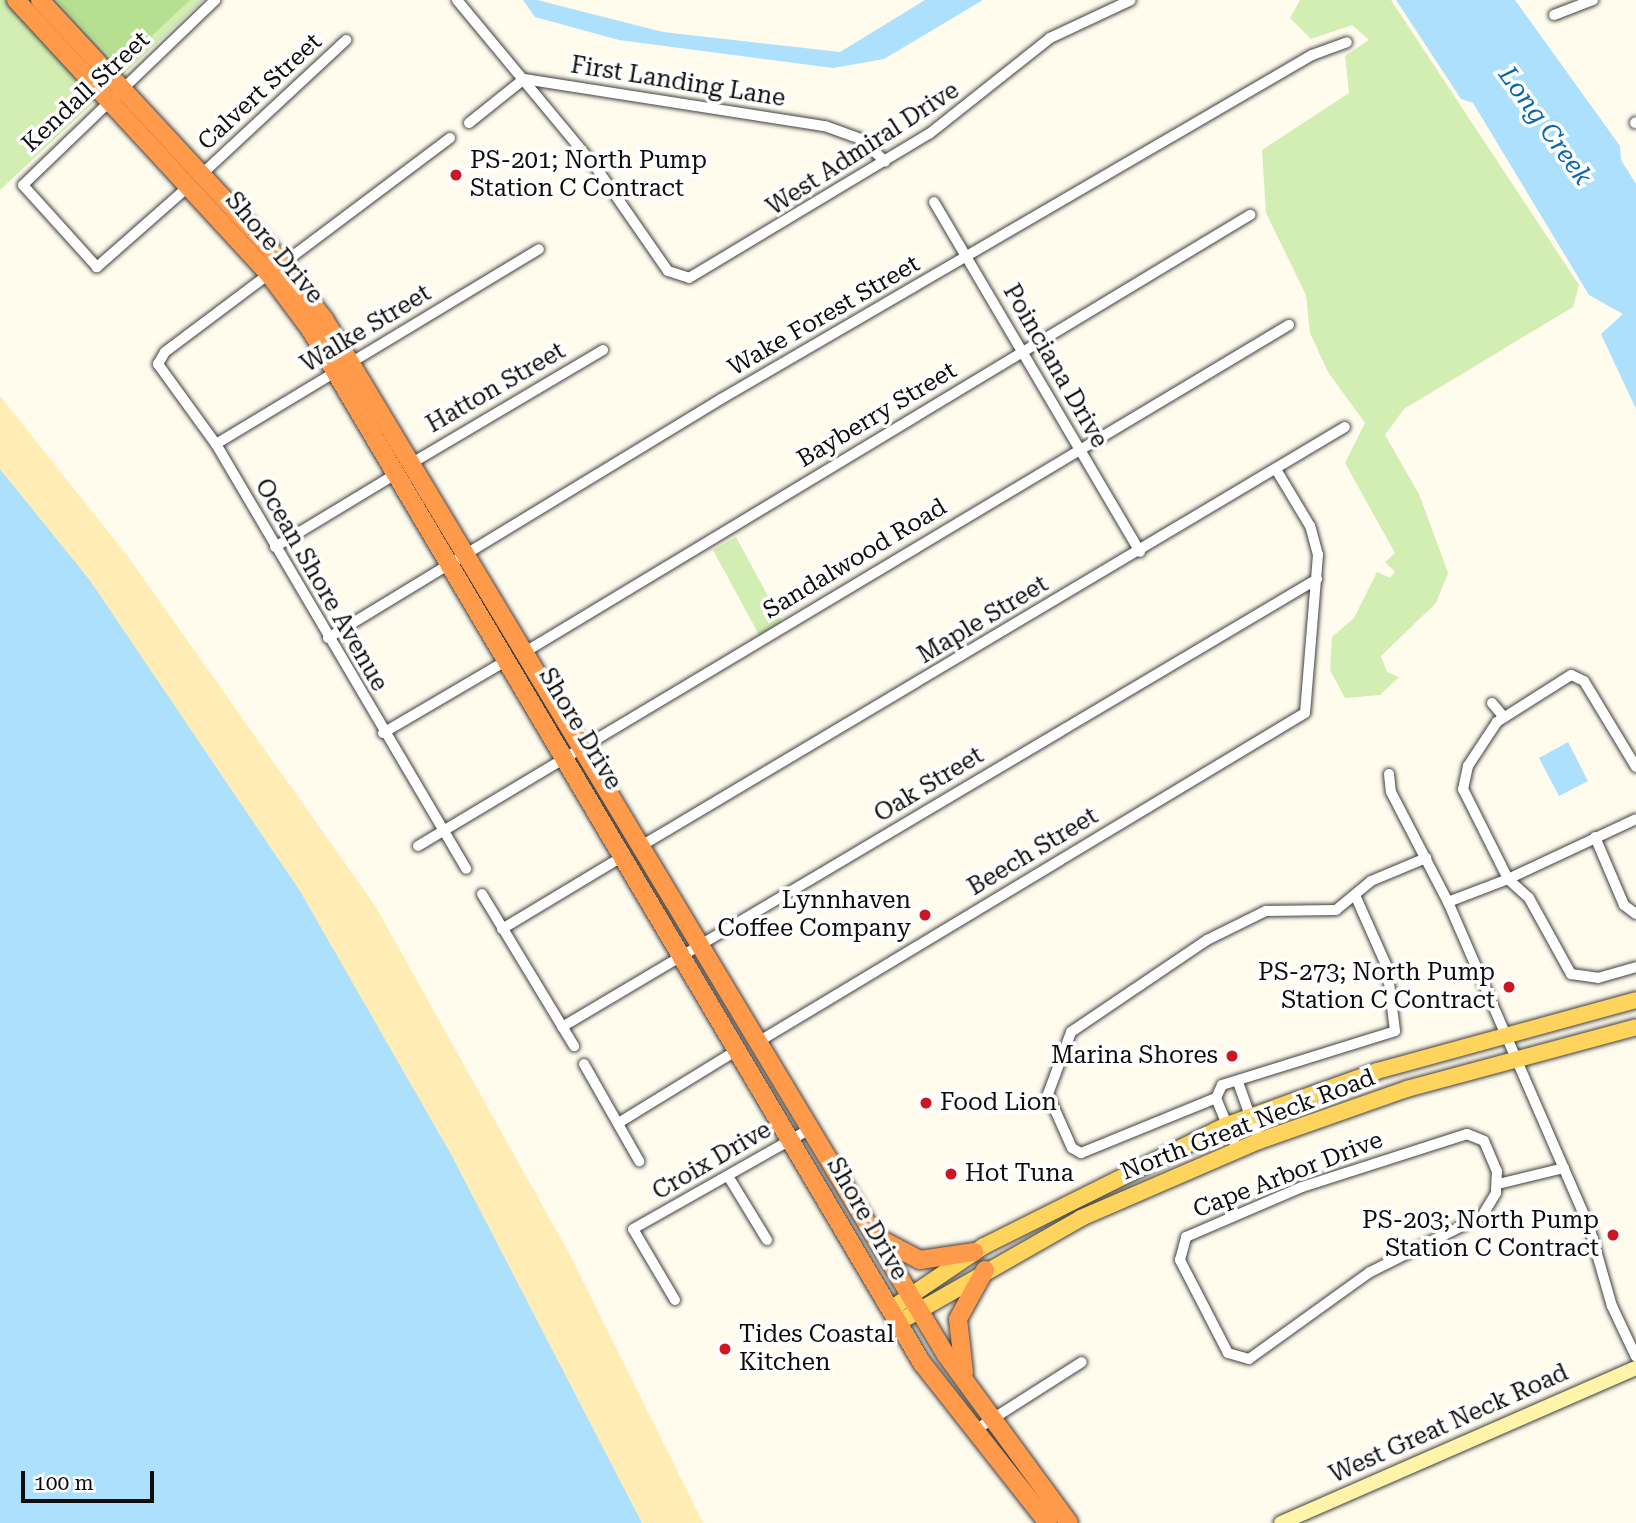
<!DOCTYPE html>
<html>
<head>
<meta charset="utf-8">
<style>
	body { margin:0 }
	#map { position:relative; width:1636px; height:1523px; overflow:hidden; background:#fffbed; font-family:"Roboto Serif",serif }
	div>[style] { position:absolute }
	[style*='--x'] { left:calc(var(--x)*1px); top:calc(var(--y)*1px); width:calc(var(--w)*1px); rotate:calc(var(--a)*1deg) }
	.green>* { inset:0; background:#d3eeb3 }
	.forest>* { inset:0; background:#b6e090 }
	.sand>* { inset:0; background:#ffedb5 }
	.water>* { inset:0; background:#ace0fc }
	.roads { filter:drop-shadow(0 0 2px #404040) drop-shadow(0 0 2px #404040) }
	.street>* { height:10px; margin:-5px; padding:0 5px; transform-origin:5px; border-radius:5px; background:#fff }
	.secondary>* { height:14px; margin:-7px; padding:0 7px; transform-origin:7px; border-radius:7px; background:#fff4a8 }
	.primary>* { height:16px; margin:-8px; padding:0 8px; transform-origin:8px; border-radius:8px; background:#ffd45d }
	.highway>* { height:18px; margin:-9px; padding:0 9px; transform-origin:9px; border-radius:9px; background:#ff9a4b }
	.dots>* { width:19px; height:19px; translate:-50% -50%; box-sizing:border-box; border:4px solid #fff; border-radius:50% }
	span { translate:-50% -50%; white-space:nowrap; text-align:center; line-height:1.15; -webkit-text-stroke:7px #fff; paint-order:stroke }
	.street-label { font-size:24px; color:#0d0d0d }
	.poi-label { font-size:24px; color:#0d0d0d }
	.left { translate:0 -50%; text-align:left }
	.right { translate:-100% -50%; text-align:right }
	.water-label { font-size:26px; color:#0a68ab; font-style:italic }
	.scale { position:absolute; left:21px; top:1471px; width:133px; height:32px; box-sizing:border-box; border:4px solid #0d0d0d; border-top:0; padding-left:9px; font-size:21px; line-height:24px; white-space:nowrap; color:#0d0d0d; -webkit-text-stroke:5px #fff; paint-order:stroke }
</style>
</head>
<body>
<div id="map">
	<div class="green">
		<i style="clip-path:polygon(0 0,203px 0,0 190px)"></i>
		<i style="clip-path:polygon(1300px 0,1391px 0,1579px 285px,1573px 307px,1404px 409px,1385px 435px,1419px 494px,1448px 573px,1436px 603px,1381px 656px,1387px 672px,1399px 677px,1380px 695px,1345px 698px,1330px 670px,1332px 637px,1354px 618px,1377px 572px,1390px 578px,1395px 572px,1385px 562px,1395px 553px,1345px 463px,1365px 423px,1328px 372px,1310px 333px,1306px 295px,1266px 213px,1262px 150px,1349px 93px,1345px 56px,1369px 40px,1352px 25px,1311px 39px,1290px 18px)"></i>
		<i style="clip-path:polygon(736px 537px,782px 622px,759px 635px,713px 550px)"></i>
	</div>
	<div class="forest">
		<i style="clip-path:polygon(57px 0,190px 0,120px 66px)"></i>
	</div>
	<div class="sand">
		<i style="clip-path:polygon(0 396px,126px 554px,376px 907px,571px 1257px,703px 1523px,642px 1523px,452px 1156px,300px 891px,89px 579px,0 469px)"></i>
	</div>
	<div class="water">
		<i style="clip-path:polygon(537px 0,663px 32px,840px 52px,925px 0,983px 0,884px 59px,833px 68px,619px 40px,535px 17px,523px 0)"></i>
		<i style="clip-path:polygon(1396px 0,1515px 0,1620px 146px,1621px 160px,1636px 184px,1636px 409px,1601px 334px,1623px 314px,1589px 295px,1473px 103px,1461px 99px)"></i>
		<i style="clip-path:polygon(0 469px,89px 579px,300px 891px,452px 1156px,642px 1523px,0 1523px)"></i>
		<i style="clip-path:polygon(1568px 742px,1588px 781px,1559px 796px,1539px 758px)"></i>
	</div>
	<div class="roads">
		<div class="street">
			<i style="--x:457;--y:0;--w:216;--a:50.3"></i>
			<i style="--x:595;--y:166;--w:128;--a:55.2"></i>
			<i style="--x:668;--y:271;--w:22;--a:18"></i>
			<i style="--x:689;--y:278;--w:280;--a:-31"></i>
			<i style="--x:929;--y:134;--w:154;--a:-38.4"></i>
			<i style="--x:1050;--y:38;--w:89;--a:-25.1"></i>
			<i style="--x:1554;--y:15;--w:42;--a:-21"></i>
			<i style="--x:469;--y:123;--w:70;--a:-38.7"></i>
			<i style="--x:524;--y:79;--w:305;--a:8.9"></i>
			<i style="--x:825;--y:126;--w:38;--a:20"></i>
			<i style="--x:861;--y:139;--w:33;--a:43"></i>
			<i style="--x:1635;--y:123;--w:1;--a:-45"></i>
			<i style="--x:450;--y:138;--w:356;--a:143.1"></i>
			<i style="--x:165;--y:352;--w:14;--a:120"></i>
			<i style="--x:158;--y:364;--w:99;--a:54.1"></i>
			<i style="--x:216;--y:444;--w:493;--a:59.5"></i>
			<i style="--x:202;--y:174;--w:197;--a:-42.9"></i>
			<i style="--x:189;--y:186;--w:123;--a:138.6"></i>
			<i style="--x:97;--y:267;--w:110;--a:-132.1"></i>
			<i style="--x:23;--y:185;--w:267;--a:-43.9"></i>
			<i style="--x:934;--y:202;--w:406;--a:59.5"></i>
			<i style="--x:216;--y:444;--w:377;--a:-31.1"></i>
			<i style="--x:412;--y:463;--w:222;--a:-30.6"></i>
			<i style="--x:275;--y:547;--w:143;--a:-31.2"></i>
			<i style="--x:328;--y:638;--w:460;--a:-31.3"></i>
			<i style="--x:721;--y:399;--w:684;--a:-30.2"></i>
			<i style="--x:1312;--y:55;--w:37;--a:-20"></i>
			<i style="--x:525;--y:652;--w:847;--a:-31.08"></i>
			<i style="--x:1492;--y:703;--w:17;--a:50"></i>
			<i style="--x:383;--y:733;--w:146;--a:-30.4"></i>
			<i style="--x:1636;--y:767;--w:100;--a:-121.2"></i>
			<i style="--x:1584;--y:681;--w:14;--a:-155"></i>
			<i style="--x:1571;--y:675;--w:88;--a:147.6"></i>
			<i style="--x:1497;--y:722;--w:53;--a:123.4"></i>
			<i style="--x:1468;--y:766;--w:24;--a:102"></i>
			<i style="--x:1463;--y:789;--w:101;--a:63.4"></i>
			<i style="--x:1508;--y:879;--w:141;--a:-25.1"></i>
			<i style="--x:1389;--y:774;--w:18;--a:84"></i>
			<i style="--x:1391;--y:792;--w:124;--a:62.6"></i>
			<i style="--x:1448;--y:902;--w:353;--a:66.5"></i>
			<i style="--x:1589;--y:1226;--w:83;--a:74"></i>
			<i style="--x:1612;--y:1306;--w:56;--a:64.8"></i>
			<i style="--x:1595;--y:837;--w:74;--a:66.9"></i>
			<i style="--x:1624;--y:905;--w:15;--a:37"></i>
			<i style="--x:418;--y:846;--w:1015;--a:-30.89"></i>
			<i style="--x:641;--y:846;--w:819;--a:-30.76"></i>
			<i style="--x:482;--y:894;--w:178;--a:58.8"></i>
			<i style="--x:1448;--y:902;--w:64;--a:-21"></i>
			<i style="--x:1508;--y:879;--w:28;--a:42"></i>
			<i style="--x:1529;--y:898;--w:87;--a:61.1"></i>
			<i style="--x:1571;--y:974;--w:27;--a:8"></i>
			<i style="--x:1598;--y:978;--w:40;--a:-16"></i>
			<i style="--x:502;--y:929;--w:144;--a:-31"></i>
			<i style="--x:562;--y:1027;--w:878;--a:-30.68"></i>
			<i style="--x:758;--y:1042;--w:638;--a:-31.03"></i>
			<i style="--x:1305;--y:713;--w:159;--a:-85.3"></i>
			<i style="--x:1318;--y:555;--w:30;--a:-105"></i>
			<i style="--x:1310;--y:526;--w:64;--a:-121"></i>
			<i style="--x:584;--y:1064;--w:112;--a:60.4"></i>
			<i style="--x:1239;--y:1085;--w:59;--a:70.3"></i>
			<i style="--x:1216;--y:1098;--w:146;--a:157.8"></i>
			<i style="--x:1081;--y:1153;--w:10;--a:-151"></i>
			<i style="--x:1072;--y:1148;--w:59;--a:-114"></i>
			<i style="--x:1048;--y:1094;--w:66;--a:-69.6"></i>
			<i style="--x:1071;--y:1032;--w:164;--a:-34.1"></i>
			<i style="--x:1207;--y:940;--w:66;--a:-26.2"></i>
			<i style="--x:1266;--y:911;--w:70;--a:-0.8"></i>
			<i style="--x:1336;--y:910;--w:45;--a:-39.6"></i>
			<i style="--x:1371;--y:881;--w:60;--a:-22.7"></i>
			<i style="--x:620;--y:1122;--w:140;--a:-31.5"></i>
			<i style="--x:1467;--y:1134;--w:18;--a:22"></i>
			<i style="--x:1484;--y:1141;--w:33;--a:67"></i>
			<i style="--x:1497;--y:1171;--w:22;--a:93"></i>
			<i style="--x:1496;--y:1193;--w:27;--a:121"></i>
			<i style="--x:1482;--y:1216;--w:125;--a:153.4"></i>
			<i style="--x:1370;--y:1272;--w:149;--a:144.3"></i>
			<i style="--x:1249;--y:1359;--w:22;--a:-164"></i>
			<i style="--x:1228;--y:1353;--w:105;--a:-117.3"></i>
			<i style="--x:1180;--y:1260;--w:24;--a:-75"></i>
			<i style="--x:1186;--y:1237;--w:126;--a:-23.3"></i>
			<i style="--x:1302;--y:1187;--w:173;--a:-17.8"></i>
			<i style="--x:1237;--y:1149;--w:55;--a:-112.4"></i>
			<i style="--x:1216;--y:1098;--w:14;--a:-65"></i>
			<i style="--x:1222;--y:1085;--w:181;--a:-17.3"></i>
			<i style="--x:1395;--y:1031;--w:64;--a:-97.1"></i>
			<i style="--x:1387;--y:967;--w:79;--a:-114"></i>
			<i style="--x:728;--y:1176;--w:75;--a:58.6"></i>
			<i style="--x:1498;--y:1184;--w:68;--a:-13.6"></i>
			<i style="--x:675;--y:1300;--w:82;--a:-120.6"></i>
			<i style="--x:633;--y:1229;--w:203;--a:-29.5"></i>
			<i style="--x:972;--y:1432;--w:130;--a:-32.5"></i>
		</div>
		<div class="secondary">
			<i style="--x:1281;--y:1523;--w:387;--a:-23.6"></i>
		</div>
		<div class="primary">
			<i style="--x:891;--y:1309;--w:112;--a:-34.1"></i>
			<i style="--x:984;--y:1246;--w:271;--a:-26.5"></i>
			<i style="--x:1227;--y:1125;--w:159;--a:-19.8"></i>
			<i style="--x:1377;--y:1071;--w:269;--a:-15.3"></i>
			<i style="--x:899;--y:1322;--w:210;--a:-29.7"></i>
			<i style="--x:1081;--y:1218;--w:194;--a:-23.4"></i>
			<i style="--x:1259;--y:1141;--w:157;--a:-19.4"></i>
			<i style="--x:1407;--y:1089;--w:237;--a:-15.1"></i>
		</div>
		<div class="highway">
			<i style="--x:16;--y:0;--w:373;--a:47.3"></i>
			<i style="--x:269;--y:274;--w:69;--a:53.3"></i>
			<i style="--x:310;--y:329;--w:1202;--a:59.38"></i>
			<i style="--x:922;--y:1363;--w:204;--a:51.8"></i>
			<i style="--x:40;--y:0;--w:337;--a:47.2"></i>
			<i style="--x:269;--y:247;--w:91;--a:52.6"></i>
			<i style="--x:324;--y:319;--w:1208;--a:59.02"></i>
			<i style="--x:946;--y:1355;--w:208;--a:53.8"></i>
			<i style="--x:880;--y:1239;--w:45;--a:27.7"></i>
			<i style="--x:920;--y:1260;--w:55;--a:-8.4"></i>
			<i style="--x:964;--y:1372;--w:53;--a:-96.5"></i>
			<i style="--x:958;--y:1319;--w:56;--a:-61.1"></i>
		</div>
	</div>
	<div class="dots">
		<i style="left:456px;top:175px;background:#cb1724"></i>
		<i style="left:925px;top:915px;background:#cb1724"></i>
		<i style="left:1509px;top:987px;background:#cb1724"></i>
		<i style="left:1232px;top:1056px;background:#cb1724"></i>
		<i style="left:926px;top:1103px;background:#cb1724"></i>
		<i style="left:951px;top:1174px;background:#cb1724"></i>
		<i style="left:1613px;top:1235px;background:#cb1724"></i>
		<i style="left:725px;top:1349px;background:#cb1724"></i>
	</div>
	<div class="street-label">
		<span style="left:678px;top:82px;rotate:9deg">First Landing Lane</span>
		<span style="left:86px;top:92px;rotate:-43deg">Kendall Street</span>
		<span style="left:260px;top:92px;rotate:-43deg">Calvert Street</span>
		<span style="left:863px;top:149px;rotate:-33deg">West Admiral Drive</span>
		<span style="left:274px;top:248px;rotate:50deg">Shore Drive</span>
		<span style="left:824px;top:316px;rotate:-30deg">Wake Forest Street</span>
		<span style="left:366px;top:329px;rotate:-31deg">Walke Street</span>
		<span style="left:1055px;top:366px;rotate:60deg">Poinciana Drive</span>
		<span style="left:496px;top:388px;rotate:-30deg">Hatton Street</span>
		<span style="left:877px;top:415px;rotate:-31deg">Bayberry Street</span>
		<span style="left:855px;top:559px;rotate:-31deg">Sandalwood Road</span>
		<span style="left:321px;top:585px;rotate:60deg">Ocean Shore Avenue</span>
		<span style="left:983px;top:620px;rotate:-31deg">Maple Street</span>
		<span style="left:580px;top:729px;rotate:59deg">Shore Drive</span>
		<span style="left:929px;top:785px;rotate:-31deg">Oak Street</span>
		<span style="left:1033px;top:852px;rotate:-31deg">Beech Street</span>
		<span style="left:1248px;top:1125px;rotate:-21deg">North Great Neck Road</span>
		<span style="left:712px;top:1161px;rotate:-30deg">Croix Drive</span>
		<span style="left:1288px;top:1175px;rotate:-21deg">Cape Arbor Drive</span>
		<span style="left:867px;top:1219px;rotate:60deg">Shore Drive</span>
		<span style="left:1449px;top:1424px;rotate:-24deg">West Great Neck Road</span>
	</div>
	<div class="poi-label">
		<span class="left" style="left:470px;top:175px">PS-201; North Pump<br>Station C Contract</span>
		<span class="right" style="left:911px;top:915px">Lynnhaven<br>Coffee Company</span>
		<span class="right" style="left:1495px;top:987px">PS-273; North Pump<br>Station C Contract</span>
		<span class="right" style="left:1218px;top:1056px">Marina Shores</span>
		<span class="left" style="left:940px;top:1103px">Food Lion</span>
		<span class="left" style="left:965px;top:1174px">Hot Tuna</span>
		<span class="right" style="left:1599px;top:1235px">PS-203; North Pump<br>Station C Contract</span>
		<span class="left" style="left:739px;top:1349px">Tides Coastal<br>Kitchen</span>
	</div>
	<div class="water-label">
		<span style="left:1545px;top:126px;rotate:54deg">Long Creek</span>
	</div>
	<div class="scale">100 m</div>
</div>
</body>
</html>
